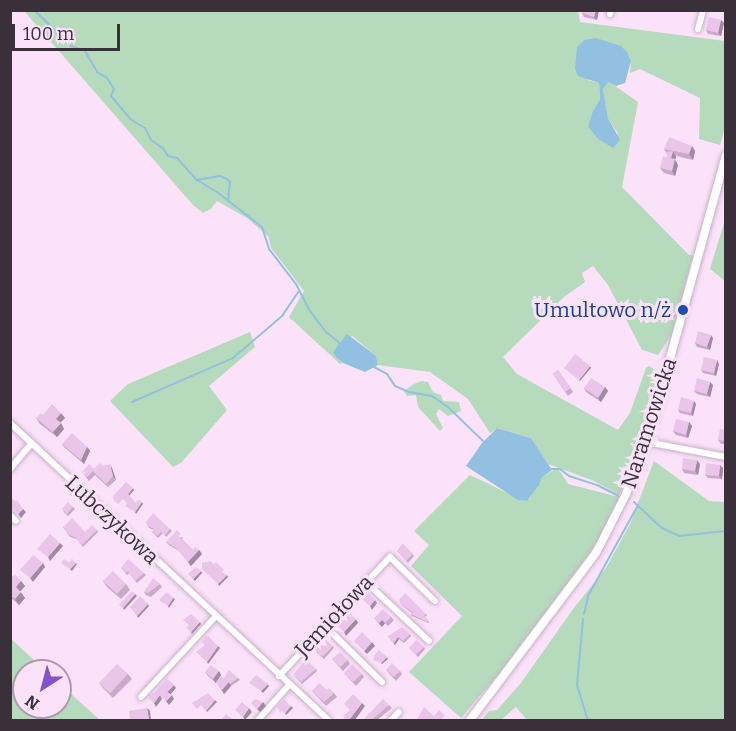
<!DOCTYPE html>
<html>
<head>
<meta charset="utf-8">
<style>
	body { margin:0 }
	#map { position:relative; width:736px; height:731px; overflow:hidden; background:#fbe2f9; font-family:Bitter,serif }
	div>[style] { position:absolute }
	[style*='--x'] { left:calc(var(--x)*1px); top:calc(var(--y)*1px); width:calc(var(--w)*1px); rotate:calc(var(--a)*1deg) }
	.green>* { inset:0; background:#b6dabc }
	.water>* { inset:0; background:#92c0e0 }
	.stream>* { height:2px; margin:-1px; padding:0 1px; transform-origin:1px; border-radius:1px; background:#92c0e0 }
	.roads { filter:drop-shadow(0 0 2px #c9b1c8) drop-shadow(0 0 2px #c9b1c8) }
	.minor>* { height:6px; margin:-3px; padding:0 3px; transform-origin:3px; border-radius:3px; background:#fff }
	.tertiary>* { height:8px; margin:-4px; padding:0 4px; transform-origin:4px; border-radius:4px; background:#fff }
	.wall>* { inset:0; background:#caa9c9 }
	.shaded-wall>* { inset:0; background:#a489a4 }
	.building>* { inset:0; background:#ebc4ea }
	.dots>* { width:16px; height:16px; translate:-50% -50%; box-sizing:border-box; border:3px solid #fbe2f9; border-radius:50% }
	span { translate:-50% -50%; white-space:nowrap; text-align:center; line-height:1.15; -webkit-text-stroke:6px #fbe2f9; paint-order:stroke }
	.transit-label { font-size:21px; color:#164399 }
	.right { translate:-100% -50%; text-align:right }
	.street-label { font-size:21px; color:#393039 }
	.frame { position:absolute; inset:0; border:12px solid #393039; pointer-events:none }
	.north { position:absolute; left:12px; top:659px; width:60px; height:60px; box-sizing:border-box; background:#fbe2f9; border:2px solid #ad9bac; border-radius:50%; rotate:216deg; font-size:16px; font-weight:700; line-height:24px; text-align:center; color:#393039 }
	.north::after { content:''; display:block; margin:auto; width:21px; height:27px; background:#8353cc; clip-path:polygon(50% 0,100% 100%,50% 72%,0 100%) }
	.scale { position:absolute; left:12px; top:24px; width:108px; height:27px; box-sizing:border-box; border:3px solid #393039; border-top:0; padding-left:8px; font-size:18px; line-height:21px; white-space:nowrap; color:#393039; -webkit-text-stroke:4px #fbe2f9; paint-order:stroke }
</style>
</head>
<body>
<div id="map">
	<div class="green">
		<i style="clip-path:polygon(578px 10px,580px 22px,725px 41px,725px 127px,720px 145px,699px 139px,700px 98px,640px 69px,630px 73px,631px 61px,587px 80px,599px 83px,600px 99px,592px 113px,588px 127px,597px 138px,618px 134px,608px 118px,603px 89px,608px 81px,638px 102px,622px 187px,689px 255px,693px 255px,672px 334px,658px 355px,642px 350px,608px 285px,593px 266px,582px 273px,585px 282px,564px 297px,503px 357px,517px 374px,618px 430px,630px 413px,646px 368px,649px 366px,657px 371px,659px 376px,639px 448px,619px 495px,594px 481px,548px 464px,531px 438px,498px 428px,490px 433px,468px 399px,430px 372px,378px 365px,376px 356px,352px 336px,336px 357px,343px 363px,340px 364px,289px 317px,304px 291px,271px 248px,269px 237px,247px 218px,217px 201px,211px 209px,203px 213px,193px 205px,24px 11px)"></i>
		<i style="clip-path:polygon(725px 220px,726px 281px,725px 281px,710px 269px)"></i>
		<i style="clip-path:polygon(250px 332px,255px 347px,209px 386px,227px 410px,181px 463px,173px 467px,110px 401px,128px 384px)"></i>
		<i style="clip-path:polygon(422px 381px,428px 382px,433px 392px,441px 395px,443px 401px,459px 402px,461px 411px,448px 416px,439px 409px,436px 414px,443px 428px,440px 431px,418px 407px,416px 395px,407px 396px,404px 391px,414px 384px)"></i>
		<i style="clip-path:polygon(654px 461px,709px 501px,725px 502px,725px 720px,527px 720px,516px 707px,501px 720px,482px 720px,489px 711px,497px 710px,521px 683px,573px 609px,606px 568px,630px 524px)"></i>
		<i style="clip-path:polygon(554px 470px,559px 470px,568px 484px,619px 497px,599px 539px,584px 561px,501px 671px,461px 718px,409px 672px,462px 616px,411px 566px,429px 545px,414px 531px,470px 475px,524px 501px,530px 498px,540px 478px)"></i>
		<i style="clip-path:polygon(10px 638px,46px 671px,24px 671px,24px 707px,60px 707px,60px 684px,100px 720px,11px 720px)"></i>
	</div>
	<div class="water">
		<i style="clip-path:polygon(596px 38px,621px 46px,627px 52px,631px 61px,625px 83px,616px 86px,608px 82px,603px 89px,608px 118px,620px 140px,613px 148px,597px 138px,588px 127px,592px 113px,600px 99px,599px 83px,578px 76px,575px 69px,577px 47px,584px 40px)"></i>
		<i style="clip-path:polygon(347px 334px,376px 356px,378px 365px,365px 372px,343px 363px,336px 357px,333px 352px)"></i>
		<i style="clip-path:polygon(497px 428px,531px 438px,552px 470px,541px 478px,539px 485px,527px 501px,518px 500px,466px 466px,482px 443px)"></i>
	</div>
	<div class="stream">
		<i style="--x:34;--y:10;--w:52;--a:44.2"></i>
		<i style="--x:71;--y:46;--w:15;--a:20"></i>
		<i style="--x:85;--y:51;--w:24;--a:60"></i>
		<i style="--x:97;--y:72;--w:12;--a:31"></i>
		<i style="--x:107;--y:78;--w:13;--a:58"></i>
		<i style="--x:114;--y:89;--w:8;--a:113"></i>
		<i style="--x:111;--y:96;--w:30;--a:50"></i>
		<i style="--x:130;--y:119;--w:17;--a:31"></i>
		<i style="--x:145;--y:128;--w:13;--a:63"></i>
		<i style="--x:151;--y:140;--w:14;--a:34"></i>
		<i style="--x:163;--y:148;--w:9;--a:58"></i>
		<i style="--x:168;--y:156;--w:9;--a:13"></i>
		<i style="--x:177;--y:158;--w:30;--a:48"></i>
		<i style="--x:197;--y:180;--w:23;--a:31"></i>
		<i style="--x:217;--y:192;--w:57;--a:37.9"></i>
		<i style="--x:262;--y:227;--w:23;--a:72"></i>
		<i style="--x:269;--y:249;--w:44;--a:52.4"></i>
		<i style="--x:296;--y:284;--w:30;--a:63"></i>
		<i style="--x:310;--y:311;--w:26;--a:53"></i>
		<i style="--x:326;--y:332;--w:21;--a:39"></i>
		<i style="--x:197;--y:180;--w:23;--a:-10"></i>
		<i style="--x:220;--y:176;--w:8;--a:23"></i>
		<i style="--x:227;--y:179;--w:4;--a:45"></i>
		<i style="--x:230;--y:182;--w:18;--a:96"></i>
		<i style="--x:374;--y:367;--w:15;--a:28"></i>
		<i style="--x:387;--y:374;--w:14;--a:56"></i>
		<i style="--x:395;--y:386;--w:15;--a:23"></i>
		<i style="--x:409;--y:392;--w:23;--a:10"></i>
		<i style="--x:432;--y:396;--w:19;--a:35"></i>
		<i style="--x:448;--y:407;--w:50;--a:44.2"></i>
		<i style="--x:132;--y:402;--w:110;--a:-23.5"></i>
		<i style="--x:233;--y:358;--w:65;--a:-40.6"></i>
		<i style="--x:282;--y:316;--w:29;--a:-56"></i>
		<i style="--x:551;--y:469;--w:9;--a:0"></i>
		<i style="--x:560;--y:469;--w:11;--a:38"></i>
		<i style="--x:569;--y:476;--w:32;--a:18"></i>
		<i style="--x:599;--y:486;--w:22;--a:27"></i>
		<i style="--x:634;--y:502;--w:38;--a:43"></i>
		<i style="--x:662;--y:528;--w:19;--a:25"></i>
		<i style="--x:679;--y:536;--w:47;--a:-6.1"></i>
		<i style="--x:584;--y:614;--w:18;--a:-77"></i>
		<i style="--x:588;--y:596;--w:104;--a:-61.2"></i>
		<i style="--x:583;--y:619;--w:66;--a:95.2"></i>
		<i style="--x:577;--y:685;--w:37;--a:73"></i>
	</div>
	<div class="roads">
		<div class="minor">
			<i style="--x:610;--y:14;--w:4;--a:-76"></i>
			<i style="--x:698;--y:29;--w:20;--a:-75"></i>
			<i style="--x:10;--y:423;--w:435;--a:43"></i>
			<i style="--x:647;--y:442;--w:80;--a:10.8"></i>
			<i style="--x:10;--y:469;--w:34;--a:-50"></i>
			<i style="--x:10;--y:515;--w:8;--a:45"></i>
			<i style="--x:366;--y:582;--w:86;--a:43.1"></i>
			<i style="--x:325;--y:626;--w:80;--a:44.5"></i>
			<i style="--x:279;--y:676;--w:163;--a:-47"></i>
			<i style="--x:390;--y:557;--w:63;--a:44.4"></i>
			<i style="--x:141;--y:697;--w:109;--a:-47.2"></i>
			<i style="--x:258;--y:720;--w:47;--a:-48.5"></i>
			<i style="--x:391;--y:720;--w:11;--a:-45"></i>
		</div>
		<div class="tertiary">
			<i style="--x:470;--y:720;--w:209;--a:-53"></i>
			<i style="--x:596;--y:553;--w:66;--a:-63"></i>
			<i style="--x:626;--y:494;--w:67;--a:-69.1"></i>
			<i style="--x:650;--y:431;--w:285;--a:-74.6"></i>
		</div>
	</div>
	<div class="wall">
		<i style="clip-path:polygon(599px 10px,597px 20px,584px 17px,582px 13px)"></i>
		<i style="clip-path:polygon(721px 20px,724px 23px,721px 36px,708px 34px,706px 30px)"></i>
		<i style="clip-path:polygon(692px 146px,695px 151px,693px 160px,676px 156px,676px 157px,675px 160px,678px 165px,675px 176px,664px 173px,660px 168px,668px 157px,666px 152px,664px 149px)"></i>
		<i style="clip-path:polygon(713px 338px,710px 350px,697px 347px,695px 343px)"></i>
		<i style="clip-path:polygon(719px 364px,716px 376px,703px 373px,701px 370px)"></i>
		<i style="clip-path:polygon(558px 370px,573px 392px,568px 396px,553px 374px)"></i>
		<i style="clip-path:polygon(713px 385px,710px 397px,697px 394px,694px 391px)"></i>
		<i style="clip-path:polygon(605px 387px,608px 391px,601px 402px,586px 392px,584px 388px)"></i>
		<i style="clip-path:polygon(694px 401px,696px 404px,693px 416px,680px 413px,678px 410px)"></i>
		<i style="clip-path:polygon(43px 415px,65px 418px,60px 423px,64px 429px,57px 437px,40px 424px,36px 418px)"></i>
		<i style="clip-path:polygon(689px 422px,692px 426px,688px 438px,676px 435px,673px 431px)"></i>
		<i style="clip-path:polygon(726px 430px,726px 444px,721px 444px,718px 440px)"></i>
		<i style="clip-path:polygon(62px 444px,87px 447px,90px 451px,84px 464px,64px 447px)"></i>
		<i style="clip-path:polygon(700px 464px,698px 475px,684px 473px,682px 469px)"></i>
		<i style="clip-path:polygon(103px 466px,112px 468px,116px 480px,108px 487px,95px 475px,89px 481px,82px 472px)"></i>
		<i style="clip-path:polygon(723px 468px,722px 479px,708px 478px,705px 475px)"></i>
		<i style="clip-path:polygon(73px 507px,75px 509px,68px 516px,63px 511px)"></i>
		<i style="clip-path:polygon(146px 522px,170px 529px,172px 531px,166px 537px,163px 533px,158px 538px,152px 532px,154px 530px,149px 528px)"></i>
		<i style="clip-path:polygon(63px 527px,85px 532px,97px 530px,98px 532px,83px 547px,77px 539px,70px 537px)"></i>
		<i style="clip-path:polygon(183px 537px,182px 539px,193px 550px,199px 550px,202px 554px,191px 566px,179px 551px,169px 545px,166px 542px)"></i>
		<i style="clip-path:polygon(403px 544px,414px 556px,408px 563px,397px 551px)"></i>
		<i style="clip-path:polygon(121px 568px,144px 573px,146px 575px,137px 583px,129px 573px,127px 575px)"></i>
		<i style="clip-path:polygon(10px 578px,21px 581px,25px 586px,20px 592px,25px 598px,19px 605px,10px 597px)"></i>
		<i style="clip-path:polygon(103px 581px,126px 584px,130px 590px,121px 599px,107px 587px)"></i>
		<i style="clip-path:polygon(160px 584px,162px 587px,151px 597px,146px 595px,144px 592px)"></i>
		<i style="clip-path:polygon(401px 605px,426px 614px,427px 615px,425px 617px,429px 622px,428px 623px,412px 616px,411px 614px,412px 613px)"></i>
		<i style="clip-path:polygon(391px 617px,394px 620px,388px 626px,385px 623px,382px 627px,374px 618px)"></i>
		<i style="clip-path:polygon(410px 634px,411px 636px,404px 643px,399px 639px,395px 645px,388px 636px)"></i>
		<i style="clip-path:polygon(333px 646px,334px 648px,324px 659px,316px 652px)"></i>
		<i style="clip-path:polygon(424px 647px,425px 649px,418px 657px,410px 649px)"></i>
		<i style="clip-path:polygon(332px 659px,348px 660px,350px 664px,343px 671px)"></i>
		<i style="clip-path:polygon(316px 669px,317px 671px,302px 684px,295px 677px)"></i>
		<i style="clip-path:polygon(386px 670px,400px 671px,402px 674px,396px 681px)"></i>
		<i style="clip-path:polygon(219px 671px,221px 675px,219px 678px,238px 678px,240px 680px,231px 686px,224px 694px,216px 682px,216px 683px,208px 676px,205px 672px)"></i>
		<i style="clip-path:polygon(344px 673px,362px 674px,364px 677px,356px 686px)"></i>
		<i style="clip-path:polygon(128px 674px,132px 679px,113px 698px,103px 688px,99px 683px)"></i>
		<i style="clip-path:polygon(327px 690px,334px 693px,337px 697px,326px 706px,312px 691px)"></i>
		<i style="clip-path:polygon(389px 705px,392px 708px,377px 720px,363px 720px)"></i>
	</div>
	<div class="shaded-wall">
		<i style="clip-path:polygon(596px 10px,599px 10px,597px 20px,594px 17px)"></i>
		<i style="clip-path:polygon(721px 20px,724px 23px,721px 36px,718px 33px)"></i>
		<i style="clip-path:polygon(692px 146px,695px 151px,693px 160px,689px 154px)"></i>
		<i style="clip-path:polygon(673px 151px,676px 157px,675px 160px,678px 165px,675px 176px,672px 171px,671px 158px)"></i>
		<i style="clip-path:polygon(711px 335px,713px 338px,710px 350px,707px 347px)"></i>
		<i style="clip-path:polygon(717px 360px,719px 364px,716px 376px,714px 373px)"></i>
		<i style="clip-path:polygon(590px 366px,591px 368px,580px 381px,579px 380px)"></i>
		<i style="clip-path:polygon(710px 382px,713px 385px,710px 397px,707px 394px)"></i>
		<i style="clip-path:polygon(605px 387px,608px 391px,601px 402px,598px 398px)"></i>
		<i style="clip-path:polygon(694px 401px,696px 404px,693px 416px,691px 413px)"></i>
		<i style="clip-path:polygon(61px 413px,65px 418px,59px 424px,56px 419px)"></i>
		<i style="clip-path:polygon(689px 422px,692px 426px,688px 438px,686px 435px)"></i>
		<i style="clip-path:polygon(61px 423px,64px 429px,57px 437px,53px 432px)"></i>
		<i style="clip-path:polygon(87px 447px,90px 451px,84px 464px,81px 460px)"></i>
		<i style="clip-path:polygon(697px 460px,700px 464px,698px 475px,695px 471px)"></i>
		<i style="clip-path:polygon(110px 464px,112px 468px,116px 480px,113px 476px)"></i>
		<i style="clip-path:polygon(720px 465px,723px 468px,722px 479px,719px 476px)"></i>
		<i style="clip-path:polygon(133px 488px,134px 490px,129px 496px,128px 494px)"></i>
		<i style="clip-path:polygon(142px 502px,143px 504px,136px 514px,135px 512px)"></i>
		<i style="clip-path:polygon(23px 509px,26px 512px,21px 518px,18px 514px)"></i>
		<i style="clip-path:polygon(60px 543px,63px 546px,50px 561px,48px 557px)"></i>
		<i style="clip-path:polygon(199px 550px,202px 554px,191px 566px,188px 562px)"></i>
		<i style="clip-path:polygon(43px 563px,45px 567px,33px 582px,30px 578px)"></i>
		<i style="clip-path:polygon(76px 563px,77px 564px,72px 571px,70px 569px)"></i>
		<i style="clip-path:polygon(201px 571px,202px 573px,195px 581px,193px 579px)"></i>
		<i style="clip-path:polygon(227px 575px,228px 577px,219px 586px,218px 584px)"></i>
		<i style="clip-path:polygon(21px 581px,25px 586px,19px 593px,16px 587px)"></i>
		<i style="clip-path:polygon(21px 592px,25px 598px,19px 605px,15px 599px)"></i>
		<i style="clip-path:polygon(135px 594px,137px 596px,124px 610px,123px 608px)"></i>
		<i style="clip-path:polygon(173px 598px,175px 599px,169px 608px,168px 606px)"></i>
		<i style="clip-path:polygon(375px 600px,377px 603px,372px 610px,370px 606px)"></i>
		<i style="clip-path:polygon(148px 604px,149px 606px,138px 618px,137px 616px)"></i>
		<i style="clip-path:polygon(356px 619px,358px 623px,346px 636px,344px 632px)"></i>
		<i style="clip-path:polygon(382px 620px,385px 623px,382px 627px,379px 623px)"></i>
		<i style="clip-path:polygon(200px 622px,201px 624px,192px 634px,191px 632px)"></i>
		<i style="clip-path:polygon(398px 637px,399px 639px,395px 645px,394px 643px)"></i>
		<i style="clip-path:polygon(372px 642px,375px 646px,367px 654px,364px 651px)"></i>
		<i style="clip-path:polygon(218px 646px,220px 648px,208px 664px,207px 662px)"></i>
		<i style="clip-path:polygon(387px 657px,388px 659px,382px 664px,381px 663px)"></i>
		<i style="clip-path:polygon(219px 671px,221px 675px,216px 683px,213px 679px)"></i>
		<i style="clip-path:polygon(229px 682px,231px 686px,224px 694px,222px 690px)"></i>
		<i style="clip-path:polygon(268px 684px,269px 686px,263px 693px,261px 691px)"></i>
		<i style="clip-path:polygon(174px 685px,176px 688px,170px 695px,167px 692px)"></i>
		<i style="clip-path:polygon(160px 695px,162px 699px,156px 707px,154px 703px)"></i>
		<i style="clip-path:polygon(172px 695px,174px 699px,169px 705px,166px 701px)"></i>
		<i style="clip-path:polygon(215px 700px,217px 702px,207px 712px,206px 711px)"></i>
		<i style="clip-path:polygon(263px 702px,266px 706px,260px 712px,257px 709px)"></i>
		<i style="clip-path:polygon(362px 703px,365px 706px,355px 720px,349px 720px)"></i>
		<i style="clip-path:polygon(291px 706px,293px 708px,286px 715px,285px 713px)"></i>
		<i style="clip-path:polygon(147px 708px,150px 711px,151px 720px,149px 720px)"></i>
		<i style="clip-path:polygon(249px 708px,252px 712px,245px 720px,243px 717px)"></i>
	</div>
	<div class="building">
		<i style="clip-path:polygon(582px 10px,596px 10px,594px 17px,582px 13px)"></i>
		<i style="clip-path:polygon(709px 17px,721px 20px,718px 33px,706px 30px)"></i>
		<i style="clip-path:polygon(669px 137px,692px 146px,689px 154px,664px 149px)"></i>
		<i style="clip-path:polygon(673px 151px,671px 158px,675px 159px,672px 171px,660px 168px,663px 156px,668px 157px,666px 152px)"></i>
		<i style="clip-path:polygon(698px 331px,711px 335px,707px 347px,695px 343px)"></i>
		<i style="clip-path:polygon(575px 354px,590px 366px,579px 380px,564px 368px)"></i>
		<i style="clip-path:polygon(704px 357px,717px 360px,714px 373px,701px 370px)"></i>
		<i style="clip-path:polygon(558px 370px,571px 388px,565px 392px,553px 374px)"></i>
		<i style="clip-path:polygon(591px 378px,605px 387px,598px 398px,584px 388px)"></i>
		<i style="clip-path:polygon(697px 378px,710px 382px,707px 394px,694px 391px)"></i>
		<i style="clip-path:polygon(681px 397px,694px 401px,691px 413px,678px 410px)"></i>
		<i style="clip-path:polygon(52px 404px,61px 413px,56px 419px,61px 423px,53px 432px,36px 418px,41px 413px,43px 415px)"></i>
		<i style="clip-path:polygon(676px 419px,689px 422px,686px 435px,673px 431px)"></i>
		<i style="clip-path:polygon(720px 429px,726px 430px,726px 441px,718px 440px)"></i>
		<i style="clip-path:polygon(72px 433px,87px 447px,81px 460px,62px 444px)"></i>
		<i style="clip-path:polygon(683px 458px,697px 460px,695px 471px,682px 469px)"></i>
		<i style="clip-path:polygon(100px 463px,103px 466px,110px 464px,113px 476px,106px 484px,93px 471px,87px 477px,82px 472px,89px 464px,94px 469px)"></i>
		<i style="clip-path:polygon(706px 463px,720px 465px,719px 476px,705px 475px)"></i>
		<i style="clip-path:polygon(126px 482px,133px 488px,128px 494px,136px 503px,138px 500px,142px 502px,135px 512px,125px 506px,127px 503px,123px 499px,118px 504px,113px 499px,114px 495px)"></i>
		<i style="clip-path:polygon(10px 496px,16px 502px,17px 500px,23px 509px,18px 514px,10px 508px)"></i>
		<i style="clip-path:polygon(68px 502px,73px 507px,67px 514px,62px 509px)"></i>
		<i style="clip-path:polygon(153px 513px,170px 529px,165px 535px,161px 532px,157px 536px,152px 532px,154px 529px,148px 526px,146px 522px)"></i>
		<i style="clip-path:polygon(72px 518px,85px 532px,92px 525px,97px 530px,82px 545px,76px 538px,69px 535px,63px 527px)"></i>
		<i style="clip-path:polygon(177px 530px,181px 534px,178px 536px,193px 550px,195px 547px,199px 550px,188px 562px,176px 548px,166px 542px)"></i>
		<i style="clip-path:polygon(50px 534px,60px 543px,48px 557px,37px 549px)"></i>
		<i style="clip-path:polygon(403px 544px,413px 554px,406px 561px,397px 551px)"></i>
		<i style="clip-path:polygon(33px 555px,43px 563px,30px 578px,20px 570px)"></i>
		<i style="clip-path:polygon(64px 559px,69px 563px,72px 559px,76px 563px,70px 569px,61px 563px)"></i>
		<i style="clip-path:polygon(128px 559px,144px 573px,135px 581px,128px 571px,126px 573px,121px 568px)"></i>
		<i style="clip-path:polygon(210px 561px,214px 564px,216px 562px,224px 570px,222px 572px,227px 575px,218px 584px,202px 569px,202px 563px)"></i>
		<i style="clip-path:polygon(196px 567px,201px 571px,193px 579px,188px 574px)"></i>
		<i style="clip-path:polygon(113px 571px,126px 584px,117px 594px,103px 581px)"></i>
		<i style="clip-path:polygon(15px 575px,21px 581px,16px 587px,21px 592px,15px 599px,10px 595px,10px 578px)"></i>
		<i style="clip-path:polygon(153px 578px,160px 584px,148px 593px,144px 592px)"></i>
		<i style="clip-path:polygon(132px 591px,135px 594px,123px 608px,119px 605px)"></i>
		<i style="clip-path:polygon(167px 592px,173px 598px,168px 606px,159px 600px)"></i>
		<i style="clip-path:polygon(367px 592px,375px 600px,370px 606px,362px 599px)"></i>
		<i style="clip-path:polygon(405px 593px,426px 614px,424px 616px,428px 620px,427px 622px,411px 614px,413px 612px,401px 605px,399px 600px)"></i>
		<i style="clip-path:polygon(140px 596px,148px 604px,137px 616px,130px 607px)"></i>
		<i style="clip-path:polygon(383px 609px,391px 617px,385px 623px,382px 620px,379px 623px,374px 618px)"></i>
		<i style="clip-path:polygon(348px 611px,356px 619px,344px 632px,336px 624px)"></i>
		<i style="clip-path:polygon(191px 614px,200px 622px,191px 632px,186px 628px,189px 625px,183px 620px)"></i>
		<i style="clip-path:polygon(402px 627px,410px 634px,403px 641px,398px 637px,394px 643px,388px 636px)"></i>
		<i style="clip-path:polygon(362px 632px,372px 642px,364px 651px,354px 641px)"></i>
		<i style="clip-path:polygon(207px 635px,218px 646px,207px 662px,196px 652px,205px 645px,201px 642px)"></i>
		<i style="clip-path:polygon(325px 639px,333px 646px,322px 657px,315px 650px)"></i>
		<i style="clip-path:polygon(416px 640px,424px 647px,416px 655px,409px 648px)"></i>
		<i style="clip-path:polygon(379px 650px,387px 657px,381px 663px,373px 660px,374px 656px)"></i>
		<i style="clip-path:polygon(340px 652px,348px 660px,340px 667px,332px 659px)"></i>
		<i style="clip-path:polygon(306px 659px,316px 669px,301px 682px,293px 675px)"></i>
		<i style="clip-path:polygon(392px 663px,400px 671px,394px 677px,386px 670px)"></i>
		<i style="clip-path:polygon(117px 664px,128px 674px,110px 693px,99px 683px)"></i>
		<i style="clip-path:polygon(352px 664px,362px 674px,353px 682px,344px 673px)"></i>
		<i style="clip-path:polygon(211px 665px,219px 671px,213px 679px,205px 672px)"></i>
		<i style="clip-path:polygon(229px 670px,238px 678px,230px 684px,224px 678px)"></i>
		<i style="clip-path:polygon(256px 675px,268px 684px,261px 691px,249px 683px)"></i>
		<i style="clip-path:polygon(221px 676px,229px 682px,222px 690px,216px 682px)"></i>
		<i style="clip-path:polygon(167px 678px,174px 685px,167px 692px,172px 695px,166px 701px,160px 695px,154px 703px,147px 697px,152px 692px,154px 693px)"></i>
		<i style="clip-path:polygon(319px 683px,327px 690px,329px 688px,334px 693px,324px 702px,312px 691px)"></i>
		<i style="clip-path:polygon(208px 693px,215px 700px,206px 711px,201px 705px,197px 709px,192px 703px)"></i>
		<i style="clip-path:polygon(353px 694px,362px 703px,349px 720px,347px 720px,343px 717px,350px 710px,344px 704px)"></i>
		<i style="clip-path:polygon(282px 698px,291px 706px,285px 713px,282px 711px,280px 712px,276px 705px)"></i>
		<i style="clip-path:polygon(255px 699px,263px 702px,257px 709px,251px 703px)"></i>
		<i style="clip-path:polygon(383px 699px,389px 705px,374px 718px,374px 720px,363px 720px)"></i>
		<i style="clip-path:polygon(242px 702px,249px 708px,243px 717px,235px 710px)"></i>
		<i style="clip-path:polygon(424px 707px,434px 716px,439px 710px,445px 715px,441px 720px,419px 720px,417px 719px)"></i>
		<i style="clip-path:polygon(147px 708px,149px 720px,130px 720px,129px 711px)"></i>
		<i style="clip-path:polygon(226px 714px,234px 720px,221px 720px)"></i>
	</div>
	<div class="dots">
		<i style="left:683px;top:310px;background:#1a4fb4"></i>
	</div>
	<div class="transit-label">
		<span class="right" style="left:671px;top:310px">Umultowo n/ż</span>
	</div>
	<div class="street-label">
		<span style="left:649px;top:423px;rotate:-72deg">Naramowicka</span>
		<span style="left:112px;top:520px;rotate:43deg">Lubczykowa</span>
		<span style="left:334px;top:616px;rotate:-47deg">Jemiołowa</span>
	</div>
	<div class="frame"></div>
	<div class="north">N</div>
	<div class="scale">100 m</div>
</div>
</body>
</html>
